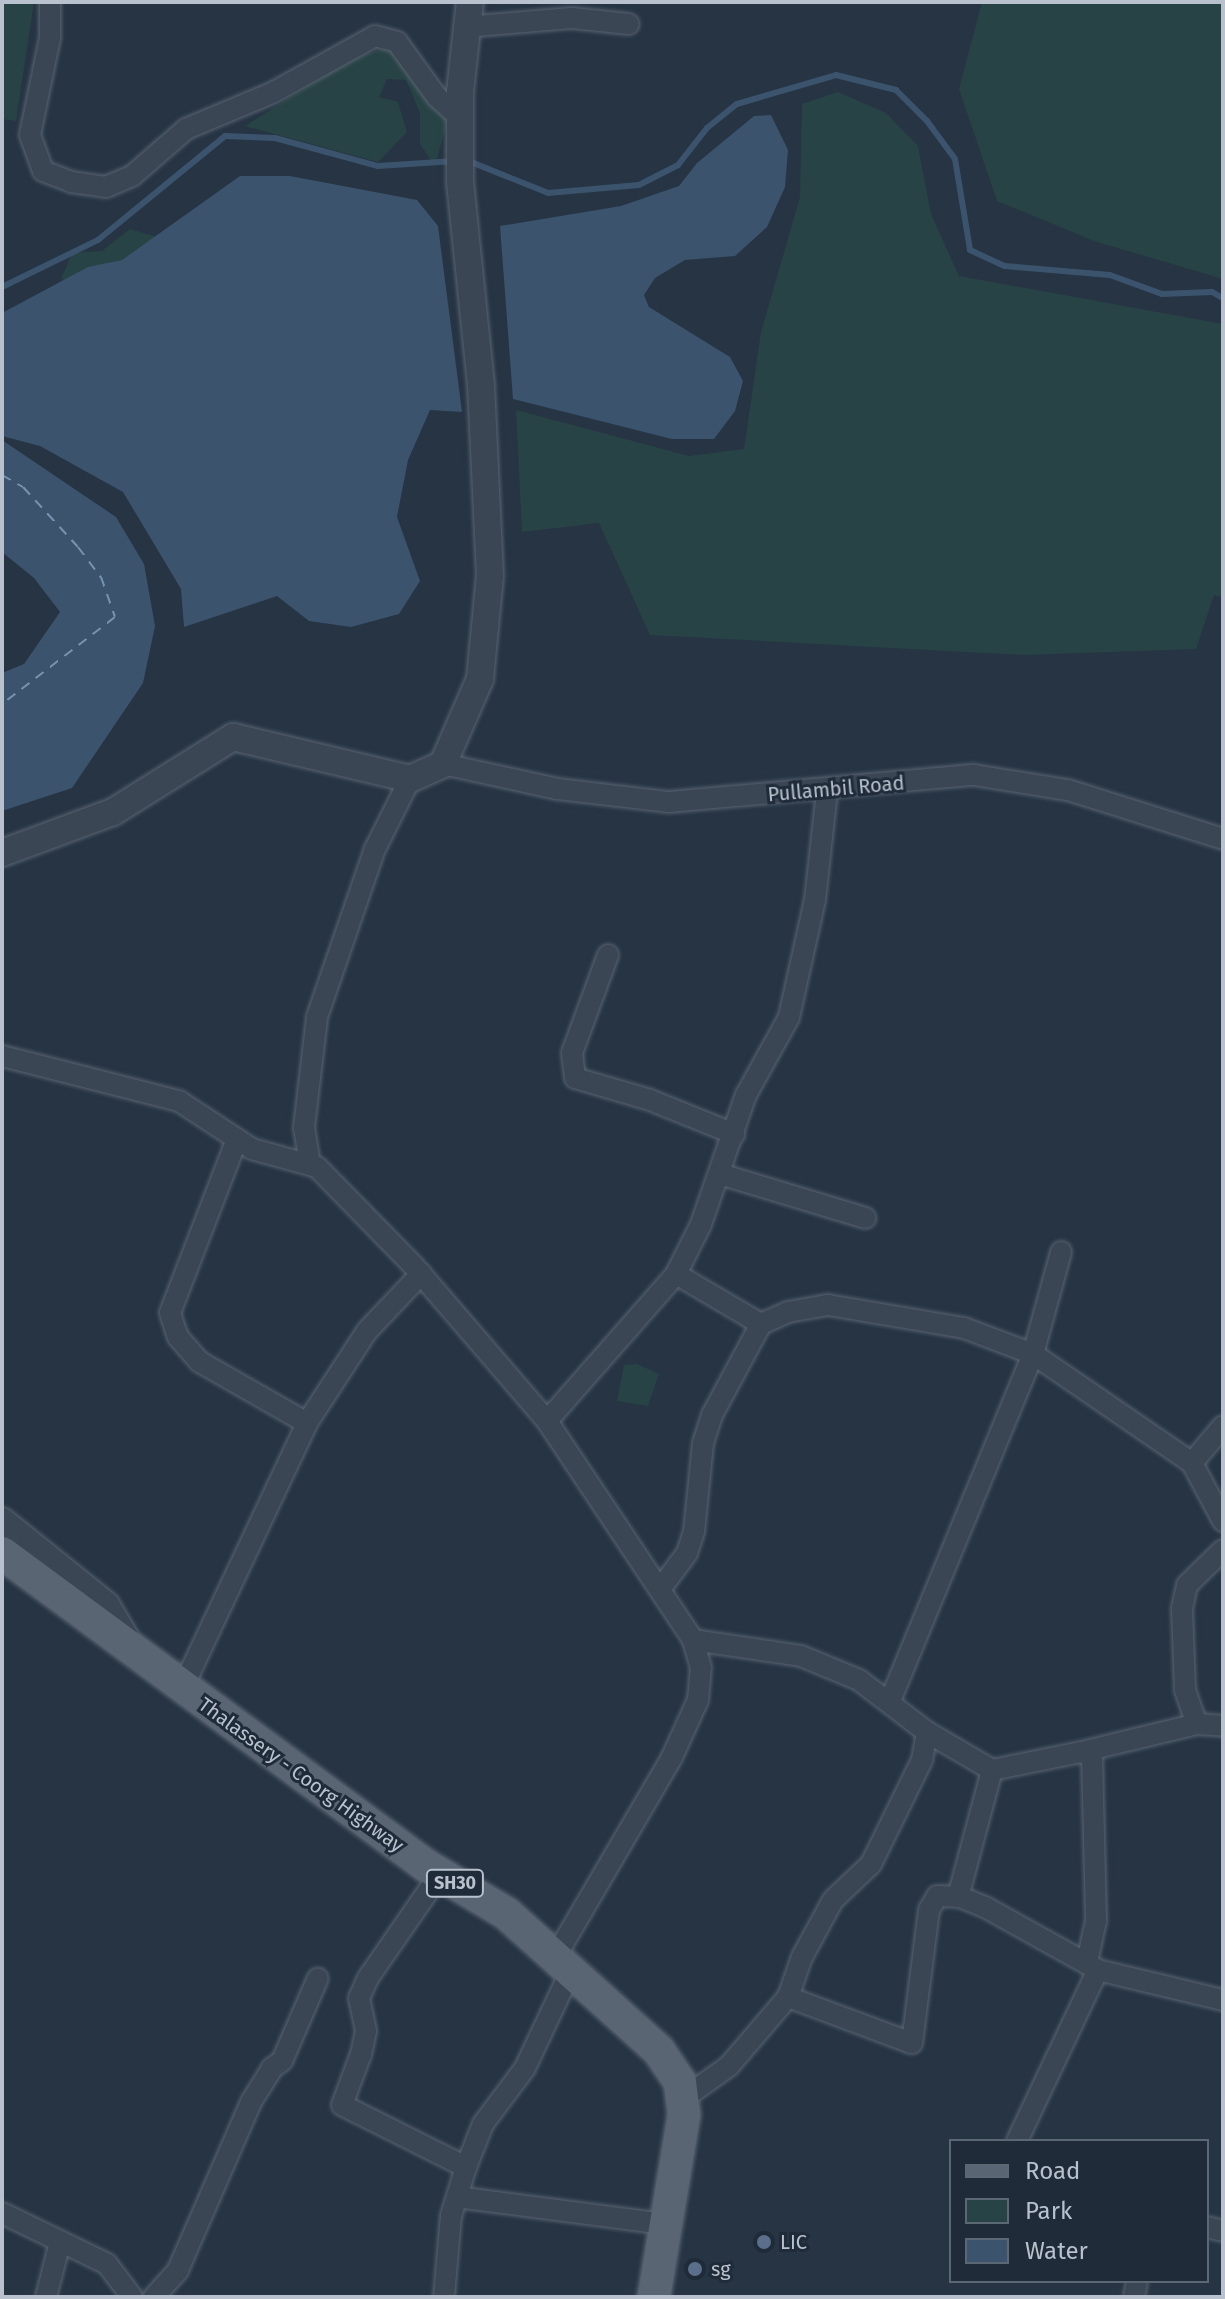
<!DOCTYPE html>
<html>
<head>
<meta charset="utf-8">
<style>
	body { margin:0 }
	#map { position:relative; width:1225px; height:2299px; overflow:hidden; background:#263444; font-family:"Fira Sans",sans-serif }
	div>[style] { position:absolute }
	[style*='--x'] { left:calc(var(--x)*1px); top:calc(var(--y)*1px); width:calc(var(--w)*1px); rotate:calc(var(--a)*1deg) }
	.green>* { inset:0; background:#284345 }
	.water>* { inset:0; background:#3b536d }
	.stream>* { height:6px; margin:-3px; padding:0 3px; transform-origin:3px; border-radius:3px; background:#3b536d }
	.ferry>* { height:2px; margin-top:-1px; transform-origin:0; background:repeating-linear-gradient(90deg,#7793b1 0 10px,transparent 0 18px) }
	.roads { filter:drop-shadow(0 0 2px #596471) drop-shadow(0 0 2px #596471) }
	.minor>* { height:20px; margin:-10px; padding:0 10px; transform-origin:10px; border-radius:10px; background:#3b4654 }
	.tertiary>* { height:26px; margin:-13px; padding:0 13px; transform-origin:13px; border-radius:13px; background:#3b4654 }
	.primary>* { height:32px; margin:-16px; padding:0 16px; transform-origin:16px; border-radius:16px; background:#596573 }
	.dots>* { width:22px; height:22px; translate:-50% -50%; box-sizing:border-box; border:4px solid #1f2b39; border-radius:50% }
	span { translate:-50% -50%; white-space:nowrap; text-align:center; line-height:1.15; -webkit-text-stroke:6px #1f2b39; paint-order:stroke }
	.shield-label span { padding:2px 6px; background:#1f2b39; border:2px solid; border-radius:6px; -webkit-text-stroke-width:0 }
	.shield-label { font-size:18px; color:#b8c1cd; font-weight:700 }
	.street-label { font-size:20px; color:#b8c1cd }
	.poi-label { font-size:20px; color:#b8c1cd }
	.left { translate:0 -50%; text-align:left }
	.frame { position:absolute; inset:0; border:4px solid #b8c1cd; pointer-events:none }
	.legend { position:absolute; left:949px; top:2139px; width:260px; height:144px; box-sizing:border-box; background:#1f2b39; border:2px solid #5c6774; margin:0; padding:10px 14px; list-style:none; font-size:24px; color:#b8c1cd }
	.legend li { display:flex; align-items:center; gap:16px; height:40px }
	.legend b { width:40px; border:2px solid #5c6774 }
</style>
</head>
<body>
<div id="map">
	<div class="green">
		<i style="clip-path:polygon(2px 2px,34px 2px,16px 121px,2px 119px)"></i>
		<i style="clip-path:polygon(982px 2px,1223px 2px,1223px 279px,1094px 241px,997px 201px,959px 89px)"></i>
		<i style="clip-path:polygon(410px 40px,449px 115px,435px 166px,420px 144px,420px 113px,406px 80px,387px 79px,379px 97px,398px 102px,407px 132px,378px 162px,245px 126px,351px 59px)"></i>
		<i style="clip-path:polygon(838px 92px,886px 113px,918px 146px,931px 214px,959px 276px,1223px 324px,1223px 597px,1214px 595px,1196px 649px,1023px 655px,650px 635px,599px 523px,522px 532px,516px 410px,689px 456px,744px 449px,761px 332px,800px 197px,802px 104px)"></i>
		<i style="clip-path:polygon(130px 229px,184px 245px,103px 290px,61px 279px,72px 253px,102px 251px)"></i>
		<i style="clip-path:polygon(637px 1364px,659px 1374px,648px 1406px,617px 1401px,624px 1365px)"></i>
	</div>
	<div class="water">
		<i style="clip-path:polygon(771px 115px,788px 150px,785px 187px,767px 227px,735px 256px,685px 260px,655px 278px,644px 295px,649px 307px,730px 357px,743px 381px,735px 411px,714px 439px,672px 439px,513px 399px,500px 226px,621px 206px,679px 186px,697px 163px,754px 116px)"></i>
		<i style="clip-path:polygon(240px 176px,290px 176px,417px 200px,438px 226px,462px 412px,430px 410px,408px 460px,397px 517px,420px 581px,399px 614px,351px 627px,309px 621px,277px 596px,184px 627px,181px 589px,123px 492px,40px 446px,2px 436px,2px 313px,88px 267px,122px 260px)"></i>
		<i style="clip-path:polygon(2px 440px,116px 517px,144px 564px,155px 626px,143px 683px,72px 788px,2px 811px,2px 673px,24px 664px,60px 612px,34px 578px,2px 552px)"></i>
	</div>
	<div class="stream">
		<i style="--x:466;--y:160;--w:88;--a:21.9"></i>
		<i style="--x:548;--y:193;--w:91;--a:-5"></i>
		<i style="--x:639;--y:185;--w:44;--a:-27.1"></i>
		<i style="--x:678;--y:165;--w:47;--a:-51.9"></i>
		<i style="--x:707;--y:128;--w:38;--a:-39"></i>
		<i style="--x:737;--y:104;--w:103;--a:-16.3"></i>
		<i style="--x:836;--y:75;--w:62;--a:14"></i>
		<i style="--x:896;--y:90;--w:44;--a:45"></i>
		<i style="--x:927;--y:121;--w:47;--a:53.6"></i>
		<i style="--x:955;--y:159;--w:92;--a:80.6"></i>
		<i style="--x:970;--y:250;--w:38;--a:25"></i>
		<i style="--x:1005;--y:266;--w:105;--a:4.9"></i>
		<i style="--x:1110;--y:275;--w:55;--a:20.1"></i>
		<i style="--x:1162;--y:294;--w:50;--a:-2.3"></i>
		<i style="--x:1212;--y:292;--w:13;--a:29"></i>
		<i style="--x:2;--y:287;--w:107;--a:-26.1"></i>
		<i style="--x:98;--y:240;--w:164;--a:-39.3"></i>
		<i style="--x:225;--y:136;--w:50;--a:2.3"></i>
		<i style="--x:275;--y:138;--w:107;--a:15.2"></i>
		<i style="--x:378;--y:166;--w:77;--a:-3.7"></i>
	</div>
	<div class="ferry">
		<i style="--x:2;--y:475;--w:24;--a:30"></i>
		<i style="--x:23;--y:487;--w:81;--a:47.5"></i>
		<i style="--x:78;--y:547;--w:38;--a:53"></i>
		<i style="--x:101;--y:577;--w:42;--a:70.7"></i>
		<i style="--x:115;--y:617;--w:143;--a:142.4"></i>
	</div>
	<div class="roads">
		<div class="minor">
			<i style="--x:50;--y:2;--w:36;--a:90"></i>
			<i style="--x:50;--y:38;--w:99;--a:101.7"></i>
			<i style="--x:30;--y:135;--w:38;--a:70"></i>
			<i style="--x:43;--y:171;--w:30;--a:21"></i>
			<i style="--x:71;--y:182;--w:35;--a:8"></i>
			<i style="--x:106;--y:187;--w:28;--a:-23"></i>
			<i style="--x:132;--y:176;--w:72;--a:-41"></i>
			<i style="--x:186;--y:129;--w:95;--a:-22.8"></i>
			<i style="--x:274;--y:92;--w:115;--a:-29"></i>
			<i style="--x:375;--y:36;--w:23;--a:15"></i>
			<i style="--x:397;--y:42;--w:68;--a:54"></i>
			<i style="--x:437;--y:97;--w:31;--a:42"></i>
			<i style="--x:464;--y:27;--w:108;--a:-4.8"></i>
			<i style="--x:572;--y:18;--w:57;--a:6"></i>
			<i style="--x:443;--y:764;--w:118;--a:12.3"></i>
			<i style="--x:558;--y:789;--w:112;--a:6.7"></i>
			<i style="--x:669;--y:802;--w:306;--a:-5.1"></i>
			<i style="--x:974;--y:775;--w:95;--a:9.1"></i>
			<i style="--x:1068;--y:790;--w:163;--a:17.5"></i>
			<i style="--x:608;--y:955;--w:104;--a:110.2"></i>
			<i style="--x:572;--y:1053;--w:25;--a:83"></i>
			<i style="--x:575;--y:1078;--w:78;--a:16.3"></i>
			<i style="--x:650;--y:1100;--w:91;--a:22"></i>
			<i style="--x:2;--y:1056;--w:183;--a:14.3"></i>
			<i style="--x:179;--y:1101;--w:87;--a:33.3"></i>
			<i style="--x:252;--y:1149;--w:67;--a:15.5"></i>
			<i style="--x:317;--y:1167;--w:137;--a:45.6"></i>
			<i style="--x:413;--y:1265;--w:206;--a:49.3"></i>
			<i style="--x:547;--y:1421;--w:263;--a:56.3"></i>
			<i style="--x:693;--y:1640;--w:109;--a:8.4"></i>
			<i style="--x:801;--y:1656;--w:63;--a:22.5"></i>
			<i style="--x:859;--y:1680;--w:86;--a:37.4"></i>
			<i style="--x:927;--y:1732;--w:28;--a:100"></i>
			<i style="--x:922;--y:1760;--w:116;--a:116.1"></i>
			<i style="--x:871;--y:1864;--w:52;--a:136.5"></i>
			<i style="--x:833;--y:1900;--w:65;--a:118.5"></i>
			<i style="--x:802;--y:1957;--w:42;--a:109.3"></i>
			<i style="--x:237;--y:1139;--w:186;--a:111.1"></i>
			<i style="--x:170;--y:1313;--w:25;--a:72"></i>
			<i style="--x:178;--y:1337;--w:33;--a:49"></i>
			<i style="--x:200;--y:1362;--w:123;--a:29.7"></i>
			<i style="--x:310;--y:1165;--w:37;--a:-99"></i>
			<i style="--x:304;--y:1128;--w:112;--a:-83.3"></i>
			<i style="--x:317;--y:1017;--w:178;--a:-71"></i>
			<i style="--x:375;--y:849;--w:78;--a:-63.4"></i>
			<i style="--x:720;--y:1174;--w:152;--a:16.8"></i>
			<i style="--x:676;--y:1274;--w:99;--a:30.5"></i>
			<i style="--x:547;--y:1421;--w:196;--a:-48.7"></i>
			<i style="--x:676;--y:1274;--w:56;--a:-63.4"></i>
			<i style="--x:701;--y:1224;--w:137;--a:-70.8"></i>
			<i style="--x:746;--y:1095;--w:89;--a:-61.1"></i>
			<i style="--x:789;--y:1017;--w:120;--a:-77.5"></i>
			<i style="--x:815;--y:900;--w:110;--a:-83.7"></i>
			<i style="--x:1192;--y:1463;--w:48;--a:-50"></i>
			<i style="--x:1223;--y:1550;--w:50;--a:135.8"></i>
			<i style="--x:1187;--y:1585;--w:24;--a:102"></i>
			<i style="--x:1182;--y:1608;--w:82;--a:87.9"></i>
			<i style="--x:1185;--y:1690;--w:36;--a:71"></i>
			<i style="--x:1197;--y:1724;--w:26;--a:4"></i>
			<i style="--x:661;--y:1588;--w:44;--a:-53.4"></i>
			<i style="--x:687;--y:1553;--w:22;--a:-72"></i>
			<i style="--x:694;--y:1532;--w:89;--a:-84.2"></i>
			<i style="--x:703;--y:1443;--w:29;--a:-72"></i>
			<i style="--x:712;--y:1415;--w:103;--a:-61.7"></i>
			<i style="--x:761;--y:1324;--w:30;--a:-24"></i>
			<i style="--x:788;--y:1312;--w:41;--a:-9.9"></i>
			<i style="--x:828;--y:1305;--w:138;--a:9.6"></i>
			<i style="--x:964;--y:1328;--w:74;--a:20.6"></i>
			<i style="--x:1033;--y:1354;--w:193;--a:34.4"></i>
			<i style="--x:1192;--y:1463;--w:66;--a:61.9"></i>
			<i style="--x:182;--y:1689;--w:294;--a:-64.8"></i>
			<i style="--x:307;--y:1423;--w:110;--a:-56.9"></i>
			<i style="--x:367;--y:1331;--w:79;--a:-46.5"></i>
			<i style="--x:890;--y:1701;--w:375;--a:-67.6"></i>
			<i style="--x:1033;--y:1354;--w:106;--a:-74.6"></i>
			<i style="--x:927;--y:1732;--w:75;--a:30.3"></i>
			<i style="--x:992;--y:1770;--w:91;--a:-11.4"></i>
			<i style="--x:1081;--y:1752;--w:11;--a:15"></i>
			<i style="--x:1092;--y:1755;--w:166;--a:88.6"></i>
			<i style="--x:1096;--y:1921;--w:42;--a:102.4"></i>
			<i style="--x:1081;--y:1752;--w:119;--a:-13.6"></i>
			<i style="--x:440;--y:1874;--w:126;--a:124.7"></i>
			<i style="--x:368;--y:1978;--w:22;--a:114"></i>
			<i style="--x:359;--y:1998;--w:34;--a:78"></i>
			<i style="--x:366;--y:2031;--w:24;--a:102"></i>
			<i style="--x:361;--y:2054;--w:54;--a:110.4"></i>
			<i style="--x:342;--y:2105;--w:139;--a:26.6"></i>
			<i style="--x:958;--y:1897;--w:131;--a:-75"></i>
			<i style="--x:557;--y:1954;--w:228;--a:-59.7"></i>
			<i style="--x:672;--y:1757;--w:63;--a:-65.5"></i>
			<i style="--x:698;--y:1700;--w:32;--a:-85"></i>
			<i style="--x:701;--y:1668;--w:29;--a:-106"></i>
			<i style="--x:684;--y:2098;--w:55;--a:-35.4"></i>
			<i style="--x:729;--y:2066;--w:91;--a:-49.5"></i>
			<i style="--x:788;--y:1997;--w:132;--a:20.4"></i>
			<i style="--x:912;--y:2043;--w:134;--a:-82.7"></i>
			<i style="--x:929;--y:1910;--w:16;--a:-60"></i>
			<i style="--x:937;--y:1896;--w:23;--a:2"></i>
			<i style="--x:960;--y:1897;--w:27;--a:22"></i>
			<i style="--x:985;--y:1907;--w:129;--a:29.1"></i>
			<i style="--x:1098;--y:1970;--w:129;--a:13.5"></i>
			<i style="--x:1017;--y:2141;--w:189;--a:-64.7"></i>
			<i style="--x:457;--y:2197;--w:211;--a:7.4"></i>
			<i style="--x:2;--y:2213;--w:117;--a:25.9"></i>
			<i style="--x:107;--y:2264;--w:41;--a:52.9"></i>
			<i style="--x:1207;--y:2227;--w:16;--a:14"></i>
			<i style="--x:46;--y:2297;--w:57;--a:-75.7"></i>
			<i style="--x:154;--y:2297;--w:36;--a:-48"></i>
			<i style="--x:178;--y:2270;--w:183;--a:-66.5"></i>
			<i style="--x:251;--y:2102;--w:40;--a:-58"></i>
			<i style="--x:272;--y:2068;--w:12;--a:-35"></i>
			<i style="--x:282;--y:2061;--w:90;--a:-66.6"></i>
			<i style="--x:444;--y:2297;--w:81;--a:-85.1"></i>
			<i style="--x:451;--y:2216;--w:51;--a:-73"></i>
			<i style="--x:466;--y:2167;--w:46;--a:-68.4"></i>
			<i style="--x:483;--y:2124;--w:70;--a:-53.1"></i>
			<i style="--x:525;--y:2068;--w:110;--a:-64.8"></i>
			<i style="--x:1134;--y:2297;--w:16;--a:-79"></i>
		</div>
		<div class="tertiary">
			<i style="--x:2;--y:853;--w:118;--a:-20.3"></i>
			<i style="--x:113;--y:812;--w:142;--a:-32"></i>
			<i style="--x:233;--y:737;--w:182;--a:13.3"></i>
			<i style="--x:410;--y:779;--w:36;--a:-24"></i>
			<i style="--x:443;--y:764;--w:93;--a:-66.5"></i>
			<i style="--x:480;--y:679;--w:103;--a:-84.5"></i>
			<i style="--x:490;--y:576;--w:191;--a:-92.7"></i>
			<i style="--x:481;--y:385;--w:205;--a:-95.9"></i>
			<i style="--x:460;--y:181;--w:89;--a:-90"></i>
			<i style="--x:460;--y:92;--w:91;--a:-83.7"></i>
			<i style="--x:2;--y:1521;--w:134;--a:38.9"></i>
			<i style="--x:106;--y:1605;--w:43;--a:59.3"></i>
		</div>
		<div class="primary">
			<i style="--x:2;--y:1553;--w:526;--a:36.41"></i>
			<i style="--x:425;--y:1865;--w:94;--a:30.7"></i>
			<i style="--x:506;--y:1913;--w:206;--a:42"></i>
			<i style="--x:659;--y:2051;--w:37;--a:56"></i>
			<i style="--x:680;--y:2082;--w:33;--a:83"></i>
			<i style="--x:684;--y:2115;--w:184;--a:99.4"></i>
		</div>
	</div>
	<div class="dots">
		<i style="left:764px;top:2242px;background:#5c6f8a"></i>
		<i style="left:695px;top:2269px;background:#5c6f8a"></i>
	</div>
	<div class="shield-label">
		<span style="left:455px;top:1883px">SH30</span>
	</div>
	<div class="street-label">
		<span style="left:836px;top:789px;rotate:-5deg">Pullambil Road</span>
		<span style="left:301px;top:1775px;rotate:36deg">Thalassery - Coorg Highway</span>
	</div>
	<div class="poi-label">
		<span class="left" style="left:780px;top:2242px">LIC</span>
		<span class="left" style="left:711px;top:2269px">sg</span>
	</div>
	<div class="frame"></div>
	<ul class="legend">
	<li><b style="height:10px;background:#596573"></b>Road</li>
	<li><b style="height:22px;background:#284345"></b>Park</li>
	<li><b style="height:22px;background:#3b536d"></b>Water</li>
	</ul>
</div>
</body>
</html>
